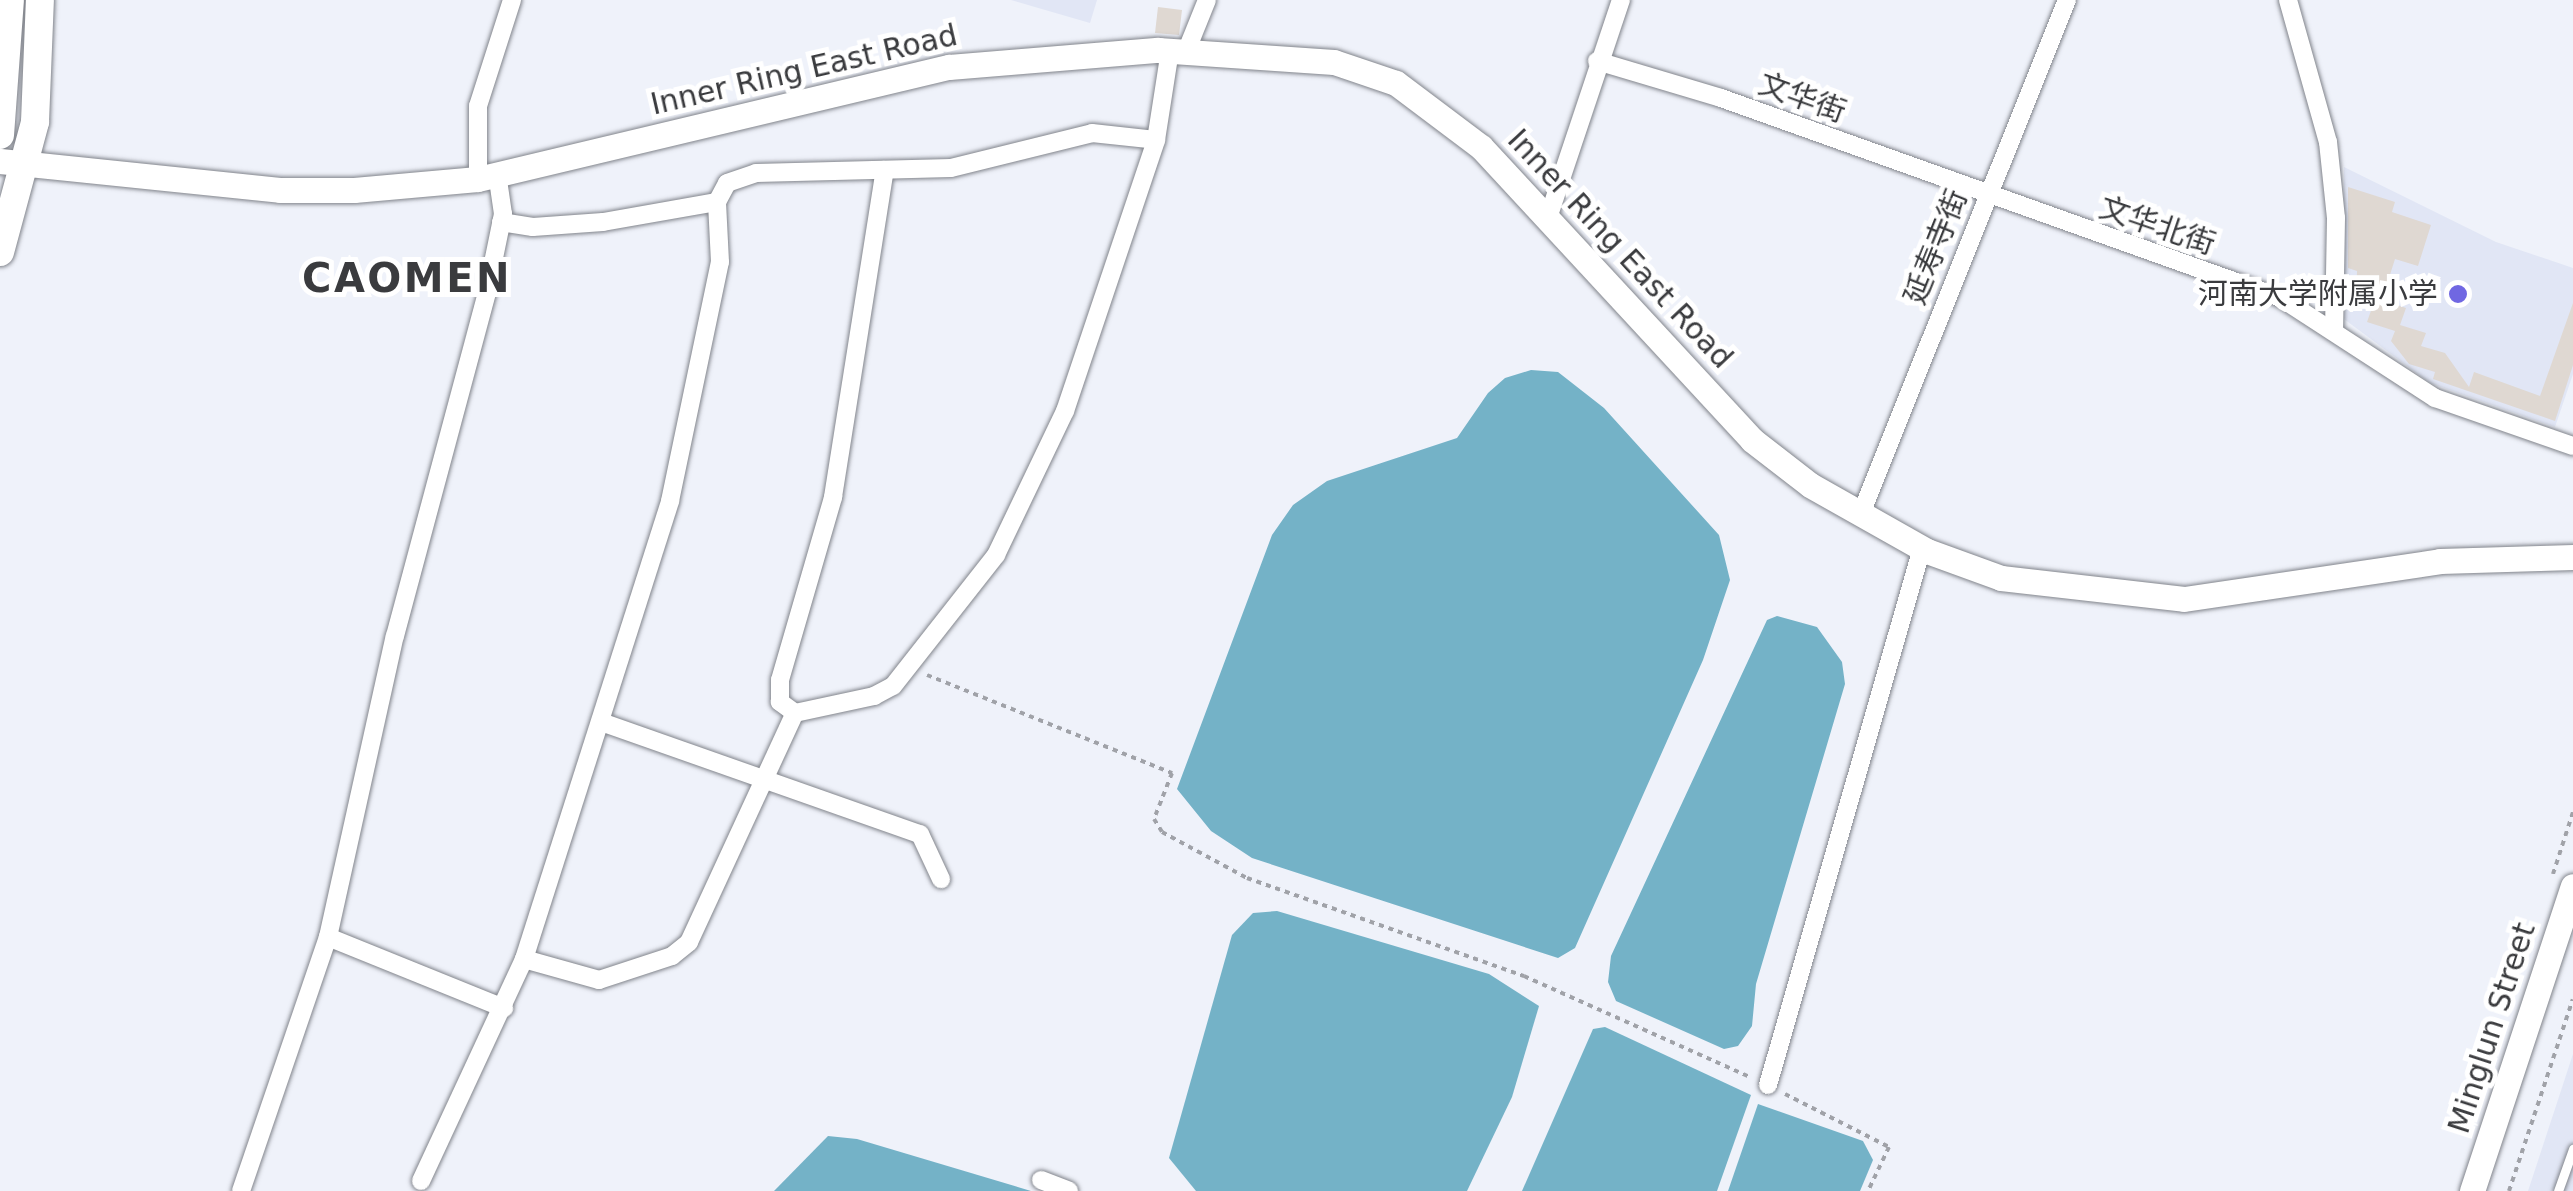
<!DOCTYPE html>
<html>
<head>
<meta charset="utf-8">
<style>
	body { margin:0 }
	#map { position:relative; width:2573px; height:1191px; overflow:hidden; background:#eff2fa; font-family:"DejaVu Sans","Noto Sans SC",sans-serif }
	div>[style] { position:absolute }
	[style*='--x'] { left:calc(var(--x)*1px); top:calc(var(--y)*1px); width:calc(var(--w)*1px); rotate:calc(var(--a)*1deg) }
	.built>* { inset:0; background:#e1e6f5 }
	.water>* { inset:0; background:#74b2c7 }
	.building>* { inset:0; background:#dfd8d2 }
	.path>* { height:4px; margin-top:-2px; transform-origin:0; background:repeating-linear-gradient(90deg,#a0a2a8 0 5px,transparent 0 10px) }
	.roads { filter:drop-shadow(0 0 2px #81848b) drop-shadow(0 0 2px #81848b) }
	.lane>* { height:9px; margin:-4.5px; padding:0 4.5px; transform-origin:4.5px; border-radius:4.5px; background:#fff }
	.street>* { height:18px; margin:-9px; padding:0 9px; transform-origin:9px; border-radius:9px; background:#fff }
	.secondary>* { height:25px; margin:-12.5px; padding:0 12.5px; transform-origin:12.5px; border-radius:12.5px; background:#fff }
	.primary>* { height:28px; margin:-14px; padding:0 14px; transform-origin:14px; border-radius:14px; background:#fff }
	.dots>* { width:28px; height:28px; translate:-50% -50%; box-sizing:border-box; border:5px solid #fff; border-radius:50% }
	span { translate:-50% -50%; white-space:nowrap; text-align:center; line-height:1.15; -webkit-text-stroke:10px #fff; paint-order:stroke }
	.street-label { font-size:30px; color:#3a3b3e }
	.poi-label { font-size:30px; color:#3a3b3e }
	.right { translate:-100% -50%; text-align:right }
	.district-label { font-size:40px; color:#3a3b3e; font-weight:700; letter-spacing:2.5px }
</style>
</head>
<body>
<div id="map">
	<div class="built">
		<i style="clip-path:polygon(1011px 0,1097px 0,1090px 23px)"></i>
		<i style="clip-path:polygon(2344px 167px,2496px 242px,2573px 268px,2573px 374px,2555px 427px,2430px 383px,2344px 319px)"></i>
		<i style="clip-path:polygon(2573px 1054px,2573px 1191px,2528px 1191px)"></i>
	</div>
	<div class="water">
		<i style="clip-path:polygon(1531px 370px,1558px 372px,1604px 408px,1719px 535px,1730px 580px,1703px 660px,1575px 948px,1558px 958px,1252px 858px,1211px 831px,1177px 789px,1272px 535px,1293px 505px,1327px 481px,1457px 438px,1488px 393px,1505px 378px)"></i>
		<i style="clip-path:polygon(1777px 616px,1817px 627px,1842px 662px,1845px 684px,1756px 984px,1752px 1026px,1738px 1046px,1724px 1049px,1616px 1001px,1608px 982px,1611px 956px,1767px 620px)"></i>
		<i style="clip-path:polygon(1277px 911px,1489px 974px,1539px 1006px,1512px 1097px,1467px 1191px,1196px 1191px,1169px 1158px,1232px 935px,1253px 913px)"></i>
		<i style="clip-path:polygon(1605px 1027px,1751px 1095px,1717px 1191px,1522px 1191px,1593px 1029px)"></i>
		<i style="clip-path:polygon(1758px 1104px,1863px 1141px,1873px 1160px,1860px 1191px,1728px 1191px)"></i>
		<i style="clip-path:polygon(828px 1136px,857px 1139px,1031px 1191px,774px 1191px)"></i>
	</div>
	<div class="building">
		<i style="clip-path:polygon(1158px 7px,1182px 10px,1179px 35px,1155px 33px)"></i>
		<i style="clip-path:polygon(2348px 187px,2395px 202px,2392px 212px,2431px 225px,2418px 266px,2395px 259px,2382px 300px,2406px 308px,2400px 325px,2426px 333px,2421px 346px,2445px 353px,2469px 387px,2474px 372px,2540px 396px,2573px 303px,2573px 365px,2555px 421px,2433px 379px,2435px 372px,2409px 364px,2391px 341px,2395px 331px,2367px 322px,2373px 305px,2356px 300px,2357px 271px,2348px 268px)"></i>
	</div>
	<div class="path">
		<i style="--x:927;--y:675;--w:264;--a:21.8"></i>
		<i style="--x:1172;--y:773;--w:49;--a:111.4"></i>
		<i style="--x:1154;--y:819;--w:15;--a:58"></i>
		<i style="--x:1162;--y:832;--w:97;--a:28.4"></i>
		<i style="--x:1247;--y:878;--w:294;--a:19.5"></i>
		<i style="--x:1524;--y:976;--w:248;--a:24.1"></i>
		<i style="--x:2553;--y:874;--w:65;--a:-72.1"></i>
		<i style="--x:1785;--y:1094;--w:117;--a:27"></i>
		<i style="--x:1889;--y:1147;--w:49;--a:115.5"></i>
		<i style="--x:2509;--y:1191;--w:202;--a:-71.6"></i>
	</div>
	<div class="roads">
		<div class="lane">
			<i style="--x:2558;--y:1191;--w:45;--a:-70.3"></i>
		</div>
		<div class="street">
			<i style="--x:2288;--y:0;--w:148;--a:74.3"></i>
			<i style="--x:2328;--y:142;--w:76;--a:84"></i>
			<i style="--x:2336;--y:218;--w:113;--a:91"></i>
			<i style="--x:1186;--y:52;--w:56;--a:-68"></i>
			<i style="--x:1597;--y:61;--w:129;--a:16.6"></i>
			<i style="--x:1721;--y:98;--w:595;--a:19.65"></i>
			<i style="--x:2281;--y:298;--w:184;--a:33"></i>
			<i style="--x:2435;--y:398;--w:146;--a:19.2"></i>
			<i style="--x:478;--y:179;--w:73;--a:-90"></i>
			<i style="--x:478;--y:106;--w:111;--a:-72.2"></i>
			<i style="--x:1549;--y:215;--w:227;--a:-71.5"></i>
			<i style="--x:501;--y:222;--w:32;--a:9"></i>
			<i style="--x:533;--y:227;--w:70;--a:-4.1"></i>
			<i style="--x:603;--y:222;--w:116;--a:-10"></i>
			<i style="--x:717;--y:202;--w:21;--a:-62"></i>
			<i style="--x:727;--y:183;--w:31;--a:-19"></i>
			<i style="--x:756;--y:173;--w:195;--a:-1.5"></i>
			<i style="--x:951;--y:168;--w:145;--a:-13.9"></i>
			<i style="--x:1092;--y:133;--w:64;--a:6.2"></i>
			<i style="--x:1860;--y:516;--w:556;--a:-68.14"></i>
			<i style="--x:795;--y:713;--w:19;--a:-144"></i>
			<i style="--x:780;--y:702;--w:22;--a:-90"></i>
			<i style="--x:780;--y:680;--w:191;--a:-73.8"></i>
			<i style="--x:833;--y:497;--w:331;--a:-81"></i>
			<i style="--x:604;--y:723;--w:335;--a:19.4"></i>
			<i style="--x:920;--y:834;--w:50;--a:65"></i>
			<i style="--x:328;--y:937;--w:190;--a:22"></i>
			<i style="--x:524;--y:959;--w:481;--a:-72.3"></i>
			<i style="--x:670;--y:501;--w:244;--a:-78.2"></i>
			<i style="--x:720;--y:262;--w:60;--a:-92.9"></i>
			<i style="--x:1768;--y:1085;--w:559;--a:-74"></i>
			<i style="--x:1041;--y:1180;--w:30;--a:21"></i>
			<i style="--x:421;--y:1181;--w:245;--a:-65.1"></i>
			<i style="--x:524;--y:959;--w:78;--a:15.6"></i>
			<i style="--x:599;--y:980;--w:77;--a:-18.2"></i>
			<i style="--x:672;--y:956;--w:22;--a:-39"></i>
			<i style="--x:689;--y:942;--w:252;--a:-65.2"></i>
			<i style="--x:795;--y:713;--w:81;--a:-12.1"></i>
			<i style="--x:874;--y:696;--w:21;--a:-28"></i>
			<i style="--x:893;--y:686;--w:167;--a:-51.8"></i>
			<i style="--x:996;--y:555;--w:160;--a:-64.4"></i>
			<i style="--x:1065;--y:411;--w:286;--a:-71.4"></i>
			<i style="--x:1156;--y:140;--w:90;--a:-81.1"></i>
			<i style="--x:241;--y:1191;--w:268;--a:-71.1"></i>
			<i style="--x:328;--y:937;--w:308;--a:-77.5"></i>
			<i style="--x:395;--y:636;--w:356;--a:-75"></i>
			<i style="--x:487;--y:292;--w:80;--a:-78.4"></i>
			<i style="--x:503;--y:214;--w:41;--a:-98.3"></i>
		</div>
		<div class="secondary">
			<i style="--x:0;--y:161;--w:281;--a:5.9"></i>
			<i style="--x:280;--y:190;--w:74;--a:0"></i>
			<i style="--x:354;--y:190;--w:124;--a:-5.1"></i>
			<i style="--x:478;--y:179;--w:484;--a:-13.4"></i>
			<i style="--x:949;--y:67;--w:210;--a:-4.7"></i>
			<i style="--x:1158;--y:50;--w:176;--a:3.9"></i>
			<i style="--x:1334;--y:62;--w:65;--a:18.7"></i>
			<i style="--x:1396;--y:83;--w:106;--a:37"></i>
			<i style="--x:1481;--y:147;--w:399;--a:47.2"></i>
			<i style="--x:1752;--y:440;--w:73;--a:37.8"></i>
			<i style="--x:1810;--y:485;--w:134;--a:29.4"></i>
			<i style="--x:1927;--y:551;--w:79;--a:20"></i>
			<i style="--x:2001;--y:578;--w:184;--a:6.5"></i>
			<i style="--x:2184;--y:599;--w:259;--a:-8.4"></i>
			<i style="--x:2440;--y:561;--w:133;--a:-1.7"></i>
			<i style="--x:2472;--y:1191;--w:321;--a:-71.7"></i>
		</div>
		<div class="primary">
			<i style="--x:0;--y:135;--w:135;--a:-85.8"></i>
			<i style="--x:0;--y:252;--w:135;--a:-74.9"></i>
			<i style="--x:35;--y:122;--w:122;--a:-87.7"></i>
		</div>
	</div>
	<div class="dots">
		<i style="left:2458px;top:294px;background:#7067e2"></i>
	</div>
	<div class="street-label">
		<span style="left:804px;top:70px;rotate:-13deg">Inner Ring East Road</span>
		<span style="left:1802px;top:98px;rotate:20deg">文华街</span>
		<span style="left:2157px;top:226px;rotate:19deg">文华北街</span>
		<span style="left:1936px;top:247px;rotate:-68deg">延寿寺街</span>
		<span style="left:1620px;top:249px;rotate:47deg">Inner Ring East Road</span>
		<span style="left:2492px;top:1028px;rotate:-72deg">Minglun Street</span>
	</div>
	<div class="poi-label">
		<span class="right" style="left:2438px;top:294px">河南大学附属小学</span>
	</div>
	<div class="district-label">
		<span style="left:407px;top:278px">CAOMEN</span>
	</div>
</div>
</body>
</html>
